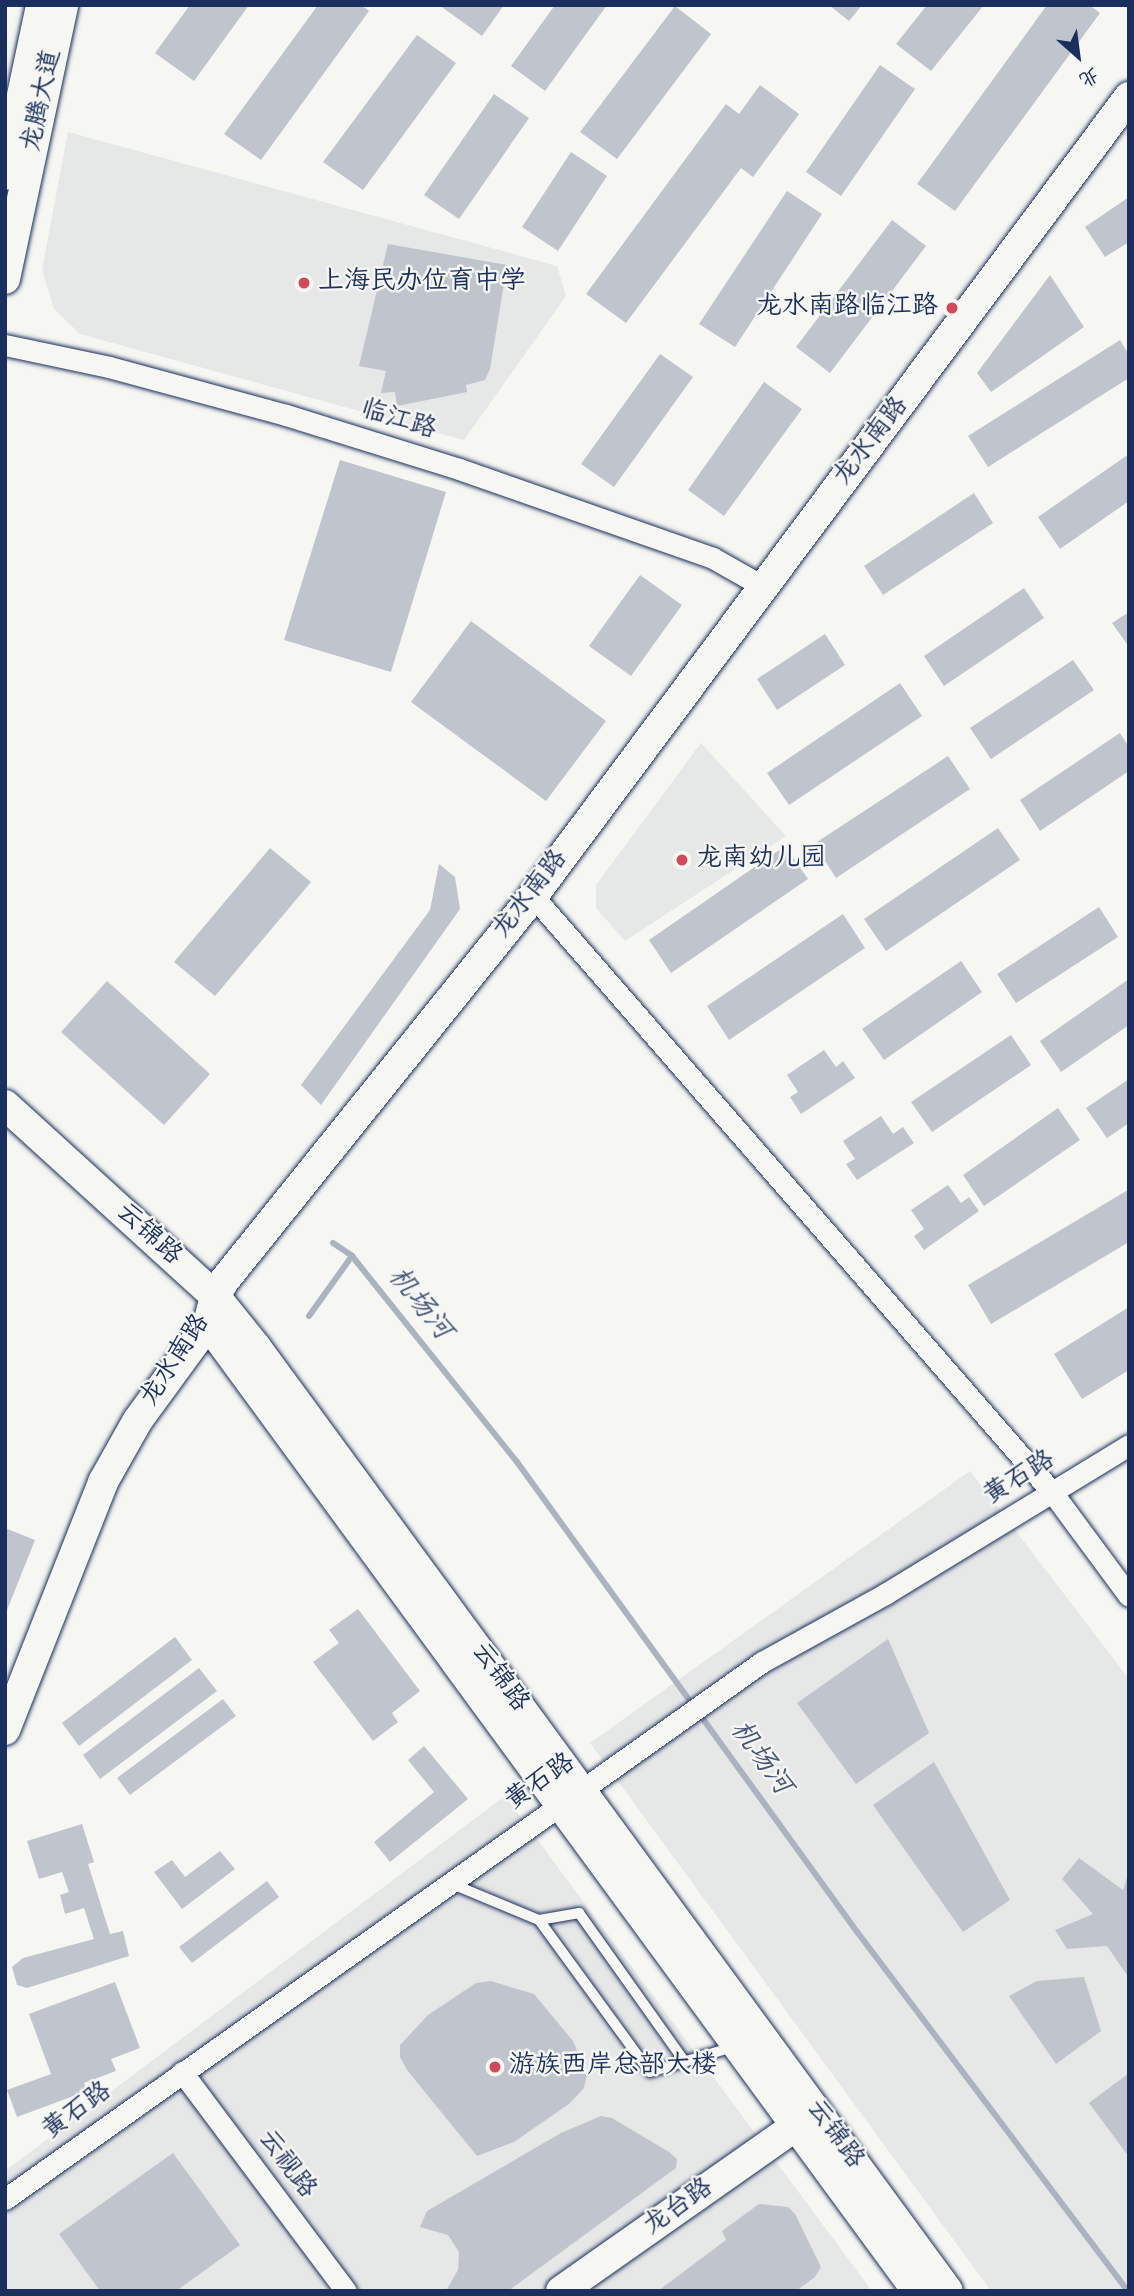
<!DOCTYPE html>
<html>
<head>
<meta charset="utf-8">
<style>
	body { margin:0 }
	#map { position:relative; width:1134px; height:2296px; overflow:hidden; background:#f6f6f2; font-family:Dekko,"LXGW WenKai TC",sans-serif }
	div>[style] { position:absolute }
	[style*='--x'] { left:calc(var(--x)*1px); top:calc(var(--y)*1px); width:calc(var(--w)*1px); rotate:calc(var(--a)*1deg) }
	.built>* { inset:0; background:#e6e7e7 }
	.stream>* { height:6px; margin:-3px; padding:0 3px; transform-origin:3px; border-radius:3px; background:#abb2c0 }
	.building>* { inset:0; background:#c0c4cd }
	.roads { filter:drop-shadow(0 0 2px #1b2f5e) drop-shadow(0 0 2px #1b2f5e) }
	.lane>* { height:10px; margin:-5px; padding:0 5px; transform-origin:5px; border-radius:5px; background:#f6f6f2 }
	.street>* { height:21px; margin:-10.5px; padding:0 10.5px; transform-origin:10.5px; border-radius:10.5px; background:#f6f6f2 }
	.secondary>* { height:30px; margin:-15px; padding:0 15px; transform-origin:15px; border-radius:15px; background:#f6f6f2 }
	.dots>* { width:19px; height:19px; translate:-50% -50%; box-sizing:border-box; border:4px solid #f6f6f2; border-radius:50% }
	span { translate:-50% -50%; white-space:nowrap; text-align:center; line-height:1.15; -webkit-text-stroke:5px #f6f6f2; paint-order:stroke }
	.street-label { font-size:26px; color:#1b2f5e }
	.poi-label { font-size:26px; color:#1b2f5e }
	.left { translate:0 -50%; text-align:left }
	.right { translate:-100% -50%; text-align:right }
	.water-label { font-size:28px; color:#46567b; font-style:italic }
	.frame { position:absolute; inset:0; border:7px solid #1b2f5e; pointer-events:none }
	.north { position:absolute; left:1043px; top:21px; width:70px; height:70px; -webkit-text-stroke:5px #f6f6f2; paint-order:stroke; rotate:152deg; font-size:19px; font-weight:700; line-height:28px; text-align:center; color:#1b2f5e }
	.north::after { content:''; display:block; margin:auto; width:24px; height:32px; background:#1b2f5e; clip-path:polygon(50% 0,100% 100%,50% 72%,0 100%) }
</style>
</head>
<body>
<div id="map">
	<div class="built">
		<i style="clip-path:polygon(68px 132px,557px 266px,566px 296px,464px 440px,80px 334px,54px 309px,42px 270px)"></i>
		<i style="clip-path:polygon(701px 743px,786px 836px,625px 941px,596px 908px,596px 885px)"></i>
		<i style="clip-path:polygon(970px 1471px,1129px 1679px,1129px 2291px,991px 2291px,590px 1743px)"></i>
		<i style="clip-path:polygon(505px 1796px,872px 2291px,5px 2291px,5px 2171px)"></i>
	</div>
	<div class="stream">
		<i style="--x:333;--y:1243;--w:23;--a:34"></i>
		<i style="--x:352;--y:1256;--w:264;--a:51.3"></i>
		<i style="--x:517;--y:1462;--w:581;--a:54.1"></i>
		<i style="--x:858;--y:1933;--w:448;--a:53"></i>
		<i style="--x:309;--y:1316;--w:74;--a:-54.4"></i>
	</div>
	<div class="building">
		<i style="clip-path:polygon(190px 5px,249px 5px,194px 81px,155px 53px)"></i>
		<i style="clip-path:polygon(318px 5px,361px 5px,369px 11px,261px 160px,224px 134px)"></i>
		<i style="clip-path:polygon(439px 5px,504px 5px,482px 36px)"></i>
		<i style="clip-path:polygon(555px 5px,607px 5px,545px 91px,511px 66px)"></i>
		<i style="clip-path:polygon(829px 5px,862px 5px,849px 21px)"></i>
		<i style="clip-path:polygon(927px 5px,984px 5px,931px 71px,896px 44px)"></i>
		<i style="clip-path:polygon(1047px 5px,1089px 5px,1100px 13px,955px 211px,917px 184px)"></i>
		<i style="clip-path:polygon(675px 6px,711px 34px,617px 159px,580px 132px)"></i>
		<i style="clip-path:polygon(417px 35px,456px 63px,363px 190px,323px 162px)"></i>
		<i style="clip-path:polygon(880px 65px,915px 89px,841px 196px,806px 172px)"></i>
		<i style="clip-path:polygon(760px 85px,799px 114px,753px 177px,741px 168px,626px 323px,586px 294px,726px 104px,739px 114px)"></i>
		<i style="clip-path:polygon(494px 94px,529px 118px,459px 219px,424px 195px)"></i>
		<i style="clip-path:polygon(571px 152px,607px 176px,558px 251px,522px 227px)"></i>
		<i style="clip-path:polygon(787px 191px,822px 214px,735px 347px,699px 324px)"></i>
		<i style="clip-path:polygon(1129px 197px,1129px 242px,1105px 257px,1085px 227px)"></i>
		<i style="clip-path:polygon(892px 220px,926px 246px,830px 373px,796px 347px)"></i>
		<i style="clip-path:polygon(388px 244px,507px 265px,490px 369px,485px 380px,466px 385px,467px 392px,397px 406px,395px 392px,381px 393px,386px 371px,359px 366px)"></i>
		<i style="clip-path:polygon(1050px 275px,1084px 327px,991px 392px,977px 373px)"></i>
		<i style="clip-path:polygon(1120px 340px,1129px 355px,1129px 378px,988px 467px,968px 436px)"></i>
		<i style="clip-path:polygon(660px 354px,693px 377px,614px 487px,581px 464px)"></i>
		<i style="clip-path:polygon(764px 382px,802px 409px,724px 516px,688px 490px)"></i>
		<i style="clip-path:polygon(1129px 454px,1129px 501px,1060px 549px,1038px 517px)"></i>
		<i style="clip-path:polygon(340px 460px,446px 492px,391px 672px,284px 640px)"></i>
		<i style="clip-path:polygon(974px 493px,993px 523px,883px 595px,864px 566px)"></i>
		<i style="clip-path:polygon(640px 575px,682px 605px,631px 676px,589px 646px)"></i>
		<i style="clip-path:polygon(1024px 588px,1044px 618px,944px 686px,924px 656px)"></i>
		<i style="clip-path:polygon(1129px 612px,1129px 647px,1112px 623px)"></i>
		<i style="clip-path:polygon(471px 621px,606px 721px,546px 801px,411px 702px)"></i>
		<i style="clip-path:polygon(825px 634px,845px 665px,777px 710px,757px 679px)"></i>
		<i style="clip-path:polygon(1073px 660px,1094px 690px,991px 759px,970px 728px)"></i>
		<i style="clip-path:polygon(900px 683px,922px 716px,789px 805px,767px 773px)"></i>
		<i style="clip-path:polygon(1120px 733px,1129px 747px,1129px 771px,1040px 831px,1020px 800px)"></i>
		<i style="clip-path:polygon(948px 756px,970px 789px,836px 878px,814px 844px)"></i>
		<i style="clip-path:polygon(998px 828px,1020px 860px,886px 951px,864px 919px)"></i>
		<i style="clip-path:polygon(785px 846px,808px 879px,671px 973px,649px 940px)"></i>
		<i style="clip-path:polygon(270px 848px,311px 882px,215px 996px,174px 962px)"></i>
		<i style="clip-path:polygon(439px 864px,455px 877px,460px 909px,321px 1105px,301px 1085px,430px 910px)"></i>
		<i style="clip-path:polygon(1099px 907px,1118px 937px,1016px 1003px,997px 974px)"></i>
		<i style="clip-path:polygon(843px 914px,865px 948px,729px 1040px,707px 1006px)"></i>
		<i style="clip-path:polygon(961px 961px,982px 992px,884px 1060px,862px 1029px)"></i>
		<i style="clip-path:polygon(1129px 979px,1129px 1025px,1061px 1072px,1040px 1041px)"></i>
		<i style="clip-path:polygon(107px 981px,210px 1074px,164px 1125px,61px 1032px)"></i>
		<i style="clip-path:polygon(1011px 1035px,1031px 1065px,932px 1132px,911px 1102px)"></i>
		<i style="clip-path:polygon(824px 1050px,836px 1067px,843px 1061px,855px 1078px,801px 1114px,790px 1097px,798px 1092px,787px 1075px)"></i>
		<i style="clip-path:polygon(1129px 1079px,1129px 1123px,1107px 1138px,1086px 1108px)"></i>
		<i style="clip-path:polygon(1058px 1108px,1080px 1140px,984px 1206px,963px 1175px)"></i>
		<i style="clip-path:polygon(881px 1116px,893px 1134px,903px 1127px,914px 1143px,857px 1180px,846px 1164px,855px 1159px,843px 1141px)"></i>
		<i style="clip-path:polygon(948px 1185px,961px 1203px,969px 1197px,979px 1211px,924px 1250px,914px 1236px,924px 1229px,911px 1210px)"></i>
		<i style="clip-path:polygon(1128px 1190px,1129px 1242px,991px 1324px,968px 1285px)"></i>
		<i style="clip-path:polygon(1129px 1307px,1129px 1370px,1082px 1399px,1054px 1354px)"></i>
		<i style="clip-path:polygon(5px 1528px,35px 1540px,5px 1615px)"></i>
		<i style="clip-path:polygon(358px 1609px,420px 1691px,392px 1713px,398px 1722px,373px 1741px,313px 1662px,339px 1643px,329px 1630px)"></i>
		<i style="clip-path:polygon(175px 1637px,192px 1660px,79px 1746px,62px 1723px)"></i>
		<i style="clip-path:polygon(888px 1639px,929px 1733px,856px 1784px,797px 1703px)"></i>
		<i style="clip-path:polygon(199px 1668px,217px 1691px,100px 1779px,83px 1755px)"></i>
		<i style="clip-path:polygon(223px 1699px,236px 1716px,130px 1795px,117px 1778px)"></i>
		<i style="clip-path:polygon(424px 1746px,468px 1799px,390px 1862px,374px 1842px,434px 1792px,408px 1760px)"></i>
		<i style="clip-path:polygon(934px 1762px,1010px 1900px,963px 1932px,873px 1805px)"></i>
		<i style="clip-path:polygon(82px 1824px,94px 1862px,88px 1864px,110px 1934px,123px 1931px,129px 1956px,27px 1988px,17px 1985px,12px 1967px,23px 1958px,94px 1939px,84px 1908px,65px 1914px,60px 1895px,69px 1892px,62px 1872px,39px 1879px,27px 1841px)"></i>
		<i style="clip-path:polygon(220px 1851px,235px 1869px,182px 1909px,154px 1872px,172px 1860px,185px 1877px)"></i>
		<i style="clip-path:polygon(1079px 1858px,1123px 1890px,1129px 1871px,1129px 1978px,1107px 1946px,1067px 1949px,1055px 1930px,1093px 1914px,1062px 1879px)"></i>
		<i style="clip-path:polygon(267px 1881px,279px 1897px,192px 1963px,179px 1947px)"></i>
		<i style="clip-path:polygon(1084px 1977px,1101px 2031px,1056px 2064px,1009px 1996px,1037px 1981px)"></i>
		<i style="clip-path:polygon(491px 1981px,534px 1994px,573px 2041px,587px 2075px,584px 2088px,569px 2104px,514px 2142px,477px 2156px,407px 2070px,400px 2057px,400px 2045px,428px 2015px,476px 1983px)"></i>
		<i style="clip-path:polygon(115px 1982px,140px 2048px,111px 2059px,116px 2071px,84px 2083px,87px 2091px,17px 2117px,7px 2090px,51px 2074px,29px 2014px)"></i>
		<i style="clip-path:polygon(1129px 2073px,1129px 2157px,1089px 2103px)"></i>
		<i style="clip-path:polygon(601px 2116px,612px 2118px,669px 2152px,677px 2159px,676px 2168px,508px 2291px,446px 2291px,458px 2270px,459px 2252px,448px 2235px,420px 2227px,427px 2211px,561px 2133px)"></i>
		<i style="clip-path:polygon(173px 2153px,240px 2245px,176px 2291px,100px 2291px,59px 2234px)"></i>
		<i style="clip-path:polygon(759px 2204px,788px 2207px,795px 2214px,821px 2267px,815px 2277px,796px 2291px,658px 2291px,726px 2240px,722px 2231px)"></i>
	</div>
	<div class="roads">
		<div class="lane">
			<i style="--x:450;--y:1883;--w:96;--a:22.6"></i>
			<i style="--x:539;--y:1920;--w:188;--a:53.9"></i>
			<i style="--x:650;--y:2072;--w:90;--a:-16.8"></i>
			<i style="--x:539;--y:1920;--w:41;--a:-9.9"></i>
			<i style="--x:579;--y:1913;--w:183;--a:54.6"></i>
		</div>
		<div class="street">
			<i style="--x:5;--y:345;--w:106;--a:11.9"></i>
			<i style="--x:109;--y:367;--w:183;--a:15.2"></i>
			<i style="--x:286;--y:415;--w:181;--a:17.3"></i>
			<i style="--x:459;--y:469;--w:269;--a:19.3"></i>
			<i style="--x:713;--y:558;--w:56;--a:29.7"></i>
			<i style="--x:533;--y:896;--w:790;--a:48.95"></i>
			<i style="--x:1052;--y:1492;--w:129;--a:53.5"></i>
			<i style="--x:182;--y:2072;--w:274;--a:53.2"></i>
			<i style="--x:5;--y:2199;--w:928;--a:-35.35"></i>
			<i style="--x:762;--y:1662;--w:141;--a:-28.9"></i>
			<i style="--x:885;--y:1594;--w:286;--a:-31.4"></i>
		</div>
		<div class="secondary">
			<i style="--x:5;--y:175;--w:174;--a:-78"></i>
			<i style="--x:5;--y:279;--w:280;--a:-78"></i>
			<i style="--x:5;--y:1105;--w:284;--a:42.3"></i>
			<i style="--x:215;--y:1296;--w:65;--a:51.2"></i>
			<i style="--x:256;--y:1347;--w:1170;--a:53.76"></i>
			<i style="--x:208;--y:1324;--w:1199;--a:53.75"></i>
			<i style="--x:5;--y:1730;--w:267;--a:-68.4"></i>
			<i style="--x:103;--y:1482;--w:71;--a:-60.6"></i>
			<i style="--x:138;--y:1420;--w:119;--a:-53.9"></i>
			<i style="--x:208;--y:1324;--w:29;--a:-76"></i>
			<i style="--x:215;--y:1296;--w:17;--a:-59"></i>
			<i style="--x:224;--y:1281;--w:494;--a:-51.2"></i>
			<i style="--x:533;--y:896;--w:997;--a:-53.28"></i>
			<i style="--x:561;--y:2291;--w:287;--a:-35.1"></i>
		</div>
	</div>
	<div class="dots">
		<i style="left:304px;top:283px;background:#d1495b"></i>
		<i style="left:952px;top:308px;background:#d1495b"></i>
		<i style="left:682px;top:860px;background:#d1495b"></i>
		<i style="left:495px;top:2067px;background:#d1495b"></i>
	</div>
	<div class="street-label">
		<span style="left:43px;top:101px;rotate:-78deg">龙腾大道</span>
		<span style="left:398px;top:421px;rotate:17deg">临江路</span>
		<span style="left:872px;top:442px;rotate:-52deg">龙水南路</span>
		<span style="left:531px;top:895px;rotate:-52deg">龙水南路</span>
		<span style="left:148px;top:1235px;rotate:42deg">云锦路</span>
		<span style="left:176px;top:1361px;rotate:-57deg">龙水南路</span>
		<span style="left:1020px;top:1479px;rotate:-32deg">黄石路</span>
		<span style="left:499px;top:1678px;rotate:54deg">云锦路</span>
		<span style="left:541px;top:1783px;rotate:-35deg">黄石路</span>
		<span style="left:78px;top:2112px;rotate:-36deg">黄石路</span>
		<span style="left:834px;top:2135px;rotate:54deg">云锦路</span>
		<span style="left:286px;top:2165px;rotate:53deg">云视路</span>
		<span style="left:679px;top:2208px;rotate:-35deg">龙台路</span>
	</div>
	<div class="poi-label">
		<span class="left" style="left:318px;top:283px">上海民办位育中学</span>
		<span class="right" style="left:938px;top:308px">龙水南路临江路</span>
		<span class="left" style="left:696px;top:860px">龙南幼儿园</span>
		<span class="left" style="left:509px;top:2067px">游族西岸总部大楼</span>
	</div>
	<div class="water-label">
		<span style="left:418px;top:1305px;rotate:51deg">机场河</span>
		<span style="left:759px;top:1759px;rotate:54deg">机场河</span>
	</div>
	<div class="frame"></div>
	<div class="north">北</div>
</div>
</body>
</html>
